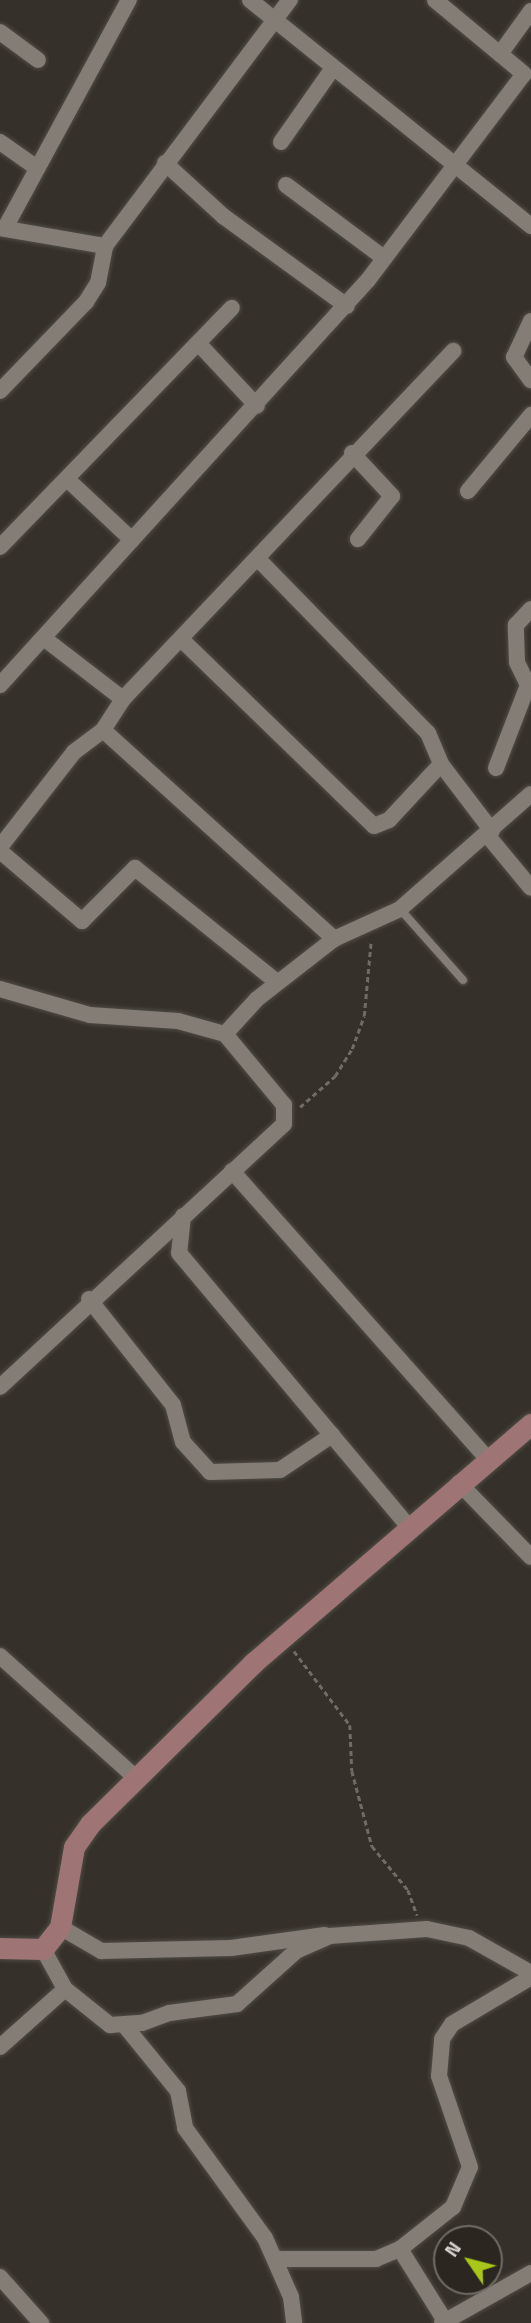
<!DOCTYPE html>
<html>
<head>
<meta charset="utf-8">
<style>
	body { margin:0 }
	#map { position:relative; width:531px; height:2323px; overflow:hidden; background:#353029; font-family:"Titillium Web",sans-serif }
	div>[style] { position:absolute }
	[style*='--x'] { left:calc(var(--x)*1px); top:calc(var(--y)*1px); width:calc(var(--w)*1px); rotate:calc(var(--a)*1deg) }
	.path>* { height:2.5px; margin-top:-1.25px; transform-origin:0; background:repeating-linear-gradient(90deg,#6f6b65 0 5px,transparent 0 8.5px) }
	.roads { filter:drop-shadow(0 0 2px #504c46) drop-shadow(0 0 2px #504c46) }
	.lane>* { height:8px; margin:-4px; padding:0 4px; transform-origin:4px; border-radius:4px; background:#837d75 }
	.street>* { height:16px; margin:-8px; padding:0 8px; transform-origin:8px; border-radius:8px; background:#837d75 }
	.secondary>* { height:21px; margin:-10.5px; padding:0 10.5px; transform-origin:10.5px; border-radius:10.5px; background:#9e7574 }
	span { translate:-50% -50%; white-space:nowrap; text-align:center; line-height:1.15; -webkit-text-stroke:7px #2b261f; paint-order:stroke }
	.north { position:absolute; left:433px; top:2225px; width:70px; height:70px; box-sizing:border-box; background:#2b261f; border:2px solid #6f6b65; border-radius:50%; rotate:305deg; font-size:19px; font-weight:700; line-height:28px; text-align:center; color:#d5d2cd }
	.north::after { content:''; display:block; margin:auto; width:24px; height:32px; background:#a9c71b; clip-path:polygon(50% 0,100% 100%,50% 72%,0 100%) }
</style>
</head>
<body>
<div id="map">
	<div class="path">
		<i style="--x:300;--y:1107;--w:47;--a:-41.5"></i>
		<i style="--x:335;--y:1076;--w:32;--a:-58"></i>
		<i style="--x:352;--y:1049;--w:35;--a:-70"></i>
		<i style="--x:364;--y:1016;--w:75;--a:-84.7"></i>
		<i style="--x:294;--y:1651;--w:93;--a:52.9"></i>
		<i style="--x:350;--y:1725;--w:46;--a:87.5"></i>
		<i style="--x:352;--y:1771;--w:78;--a:75.1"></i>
		<i style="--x:372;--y:1846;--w:57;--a:50.7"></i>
		<i style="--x:408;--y:1890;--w:27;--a:70"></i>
	</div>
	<div class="roads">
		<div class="lane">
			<i style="--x:400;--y:909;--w:95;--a:48.4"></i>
		</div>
		<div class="street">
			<i style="--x:250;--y:0;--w:361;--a:38.8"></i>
			<i style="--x:435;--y:0;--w:85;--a:39.7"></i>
			<i style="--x:0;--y:32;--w:47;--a:36.4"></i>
			<i style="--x:0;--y:142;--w:45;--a:35.1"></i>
			<i style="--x:281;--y:142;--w:90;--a:-54.9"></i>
			<i style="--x:165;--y:163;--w:79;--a:42.4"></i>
			<i style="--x:223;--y:216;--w:153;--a:36"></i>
			<i style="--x:286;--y:185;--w:122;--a:36.7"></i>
			<i style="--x:0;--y:228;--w:107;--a:9.7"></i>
			<i style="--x:5;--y:228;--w:260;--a:-61.5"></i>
			<i style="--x:531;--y:321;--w:40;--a:115"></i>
			<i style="--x:514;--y:357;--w:29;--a:54"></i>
			<i style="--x:198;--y:343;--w:86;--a:46.9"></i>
			<i style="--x:0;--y:391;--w:124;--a:-46"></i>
			<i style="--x:86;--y:302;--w:22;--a:-58"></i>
			<i style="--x:98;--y:283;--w:38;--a:-79"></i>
			<i style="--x:105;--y:246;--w:308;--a:-53.1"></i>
			<i style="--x:352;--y:453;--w:59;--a:47.1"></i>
			<i style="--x:392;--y:496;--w:55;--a:128.3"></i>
			<i style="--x:67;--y:479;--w:89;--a:43.2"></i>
			<i style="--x:468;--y:491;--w:99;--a:-50.3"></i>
			<i style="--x:0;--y:547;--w:333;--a:-45.9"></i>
			<i style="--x:260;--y:561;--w:240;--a:45.7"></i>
			<i style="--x:428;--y:733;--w:34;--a:67"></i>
			<i style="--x:441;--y:764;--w:84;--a:52.7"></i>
			<i style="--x:45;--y:639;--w:98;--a:37.6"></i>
			<i style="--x:182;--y:640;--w:267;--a:44.1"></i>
			<i style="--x:374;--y:826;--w:16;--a:-22"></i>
			<i style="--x:389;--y:820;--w:76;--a:-47.1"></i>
			<i style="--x:0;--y:685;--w:547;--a:-47.74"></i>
			<i style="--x:368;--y:280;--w:258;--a:-52.9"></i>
			<i style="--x:524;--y:74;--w:31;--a:-140"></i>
			<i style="--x:500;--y:54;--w:53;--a:-54.2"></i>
			<i style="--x:103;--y:730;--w:312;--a:42.1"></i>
			<i style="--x:496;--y:768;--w:89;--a:-68.9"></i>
			<i style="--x:528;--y:685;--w:25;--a:-116"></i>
			<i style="--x:517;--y:662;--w:37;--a:-92"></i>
			<i style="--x:516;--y:625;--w:22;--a:-47"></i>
			<i style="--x:488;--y:836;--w:67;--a:50.4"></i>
			<i style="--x:0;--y:847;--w:120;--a:-52.1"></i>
			<i style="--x:74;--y:752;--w:36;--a:-37"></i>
			<i style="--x:103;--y:730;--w:37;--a:-57"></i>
			<i style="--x:123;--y:699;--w:480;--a:-46.5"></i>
			<i style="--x:0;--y:851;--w:108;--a:40.5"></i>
			<i style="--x:82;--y:921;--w:75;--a:-45"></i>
			<i style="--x:135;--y:868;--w:182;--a:38.8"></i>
			<i style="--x:0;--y:989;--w:94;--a:16.1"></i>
			<i style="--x:90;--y:1015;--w:88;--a:3.9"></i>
			<i style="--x:178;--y:1021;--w:49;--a:15.5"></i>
			<i style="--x:225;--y:1034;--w:47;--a:-47.6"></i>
			<i style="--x:257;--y:999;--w:98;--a:-37.9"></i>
			<i style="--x:334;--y:939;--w:72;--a:-24.4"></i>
			<i style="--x:400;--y:909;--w:174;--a:-41.3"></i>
			<i style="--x:232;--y:1171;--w:385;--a:48.4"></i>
			<i style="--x:183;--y:1216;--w:37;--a:96"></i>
			<i style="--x:179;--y:1253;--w:355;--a:50"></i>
			<i style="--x:89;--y:1299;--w:135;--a:51.6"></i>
			<i style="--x:173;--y:1405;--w:38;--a:75"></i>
			<i style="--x:183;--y:1442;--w:40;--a:48"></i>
			<i style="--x:210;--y:1472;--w:70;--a:-1.6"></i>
			<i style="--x:280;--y:1470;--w:63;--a:-33.9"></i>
			<i style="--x:0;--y:1387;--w:387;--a:-42.8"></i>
			<i style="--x:284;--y:1124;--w:19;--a:-90"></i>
			<i style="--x:284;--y:1105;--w:92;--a:-129.7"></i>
			<i style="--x:459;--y:1483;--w:103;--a:45.8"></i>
			<i style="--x:0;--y:1656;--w:183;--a:41.9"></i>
			<i style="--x:60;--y:1927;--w:48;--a:30.3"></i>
			<i style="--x:101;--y:1951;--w:130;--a:-1.3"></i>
			<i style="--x:231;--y:1948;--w:95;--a:-7.9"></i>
			<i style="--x:65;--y:1989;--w:58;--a:38.7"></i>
			<i style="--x:110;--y:2025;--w:32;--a:-4"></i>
			<i style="--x:142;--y:2023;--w:29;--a:-20"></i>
			<i style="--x:169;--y:2013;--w:69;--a:-7.5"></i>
			<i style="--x:237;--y:2004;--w:79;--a:-41.9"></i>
			<i style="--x:296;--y:1951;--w:36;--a:-24"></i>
			<i style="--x:329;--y:1936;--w:98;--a:-4.1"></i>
			<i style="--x:427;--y:1929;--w:43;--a:12.1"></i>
			<i style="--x:469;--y:1938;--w:71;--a:29.4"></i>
			<i style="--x:125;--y:2026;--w:84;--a:50.8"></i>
			<i style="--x:178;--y:2091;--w:38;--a:79"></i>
			<i style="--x:185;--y:2128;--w:136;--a:54"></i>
			<i style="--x:265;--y:2238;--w:64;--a:66.2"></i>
			<i style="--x:291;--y:2297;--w:26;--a:83"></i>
			<i style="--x:0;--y:2047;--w:87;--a:-41.7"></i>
			<i style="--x:65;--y:1989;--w:46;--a:-118.8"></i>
			<i style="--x:400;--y:2249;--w:85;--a:58"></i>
			<i style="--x:276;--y:2259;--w:100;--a:0"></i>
			<i style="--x:376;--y:2259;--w:26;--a:-23"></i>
			<i style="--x:400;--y:2249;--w:68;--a:-38.4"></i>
			<i style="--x:453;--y:2207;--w:43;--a:-67"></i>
			<i style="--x:470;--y:2167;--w:96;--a:-108.8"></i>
			<i style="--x:439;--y:2076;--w:37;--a:-85"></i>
			<i style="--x:442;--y:2039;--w:18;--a:-56"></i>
			<i style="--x:452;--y:2024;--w:92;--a:-30.7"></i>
			<i style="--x:0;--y:2277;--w:62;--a:48.3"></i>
			<i style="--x:442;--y:2323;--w:102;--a:-29.3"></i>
		</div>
		<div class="secondary">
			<i style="--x:0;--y:1948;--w:43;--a:1.3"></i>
			<i style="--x:43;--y:1949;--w:28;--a:-52"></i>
			<i style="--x:60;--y:1927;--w:81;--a:-80.1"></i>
			<i style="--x:74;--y:1847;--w:29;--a:-55"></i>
			<i style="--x:91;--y:1823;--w:228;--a:-44.6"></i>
			<i style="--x:253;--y:1663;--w:367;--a:-40.7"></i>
		</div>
	</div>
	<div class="north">N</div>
</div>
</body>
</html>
